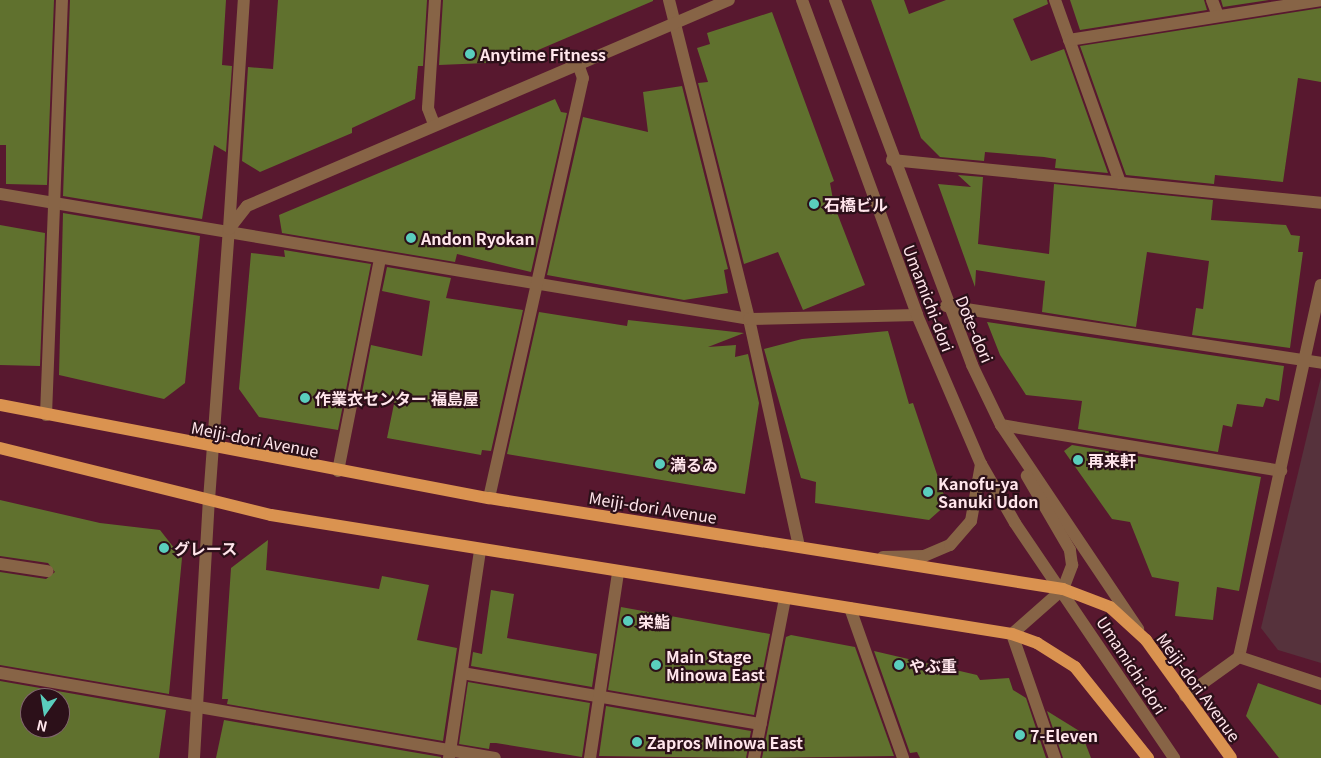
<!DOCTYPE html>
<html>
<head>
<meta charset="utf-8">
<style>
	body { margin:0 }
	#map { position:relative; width:1321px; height:758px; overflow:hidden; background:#58182f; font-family:Georgia,"Noto Sans JP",serif }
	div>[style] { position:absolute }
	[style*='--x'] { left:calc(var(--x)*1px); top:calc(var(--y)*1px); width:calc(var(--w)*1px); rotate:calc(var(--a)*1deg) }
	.green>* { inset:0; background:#56323c }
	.building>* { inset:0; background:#60712e }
	.service>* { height:12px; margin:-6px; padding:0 6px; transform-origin:6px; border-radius:6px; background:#876446 }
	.minor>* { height:12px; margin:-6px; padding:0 6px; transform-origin:6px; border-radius:6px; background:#876446 }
	.tertiary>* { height:12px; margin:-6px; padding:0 6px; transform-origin:6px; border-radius:6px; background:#876446 }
	.primary>* { height:12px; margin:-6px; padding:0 6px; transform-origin:6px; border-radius:6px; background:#da9350 }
	.dots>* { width:14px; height:14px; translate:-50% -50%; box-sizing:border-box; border:2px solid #2c1019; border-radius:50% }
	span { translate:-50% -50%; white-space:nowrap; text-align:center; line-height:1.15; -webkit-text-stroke:4.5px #2c1019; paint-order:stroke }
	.poi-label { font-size:16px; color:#ffe5eb; font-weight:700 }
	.left { translate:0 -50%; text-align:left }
	.street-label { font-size:16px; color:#ffe5eb }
	.north { position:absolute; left:20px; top:688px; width:50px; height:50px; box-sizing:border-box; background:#2c1019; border:1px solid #80656d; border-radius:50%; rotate:193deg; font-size:14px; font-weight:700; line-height:20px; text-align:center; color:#ffe5eb }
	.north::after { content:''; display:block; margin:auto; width:18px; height:22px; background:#5acebd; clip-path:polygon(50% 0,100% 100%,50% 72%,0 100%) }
</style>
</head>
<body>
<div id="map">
	<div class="green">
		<i style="clip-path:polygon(1321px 377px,1321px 663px,1278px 650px,1261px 628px)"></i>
	</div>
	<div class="building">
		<i style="clip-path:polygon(0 0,54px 0,47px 185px,6px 184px,6px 145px,0 145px)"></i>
		<i style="clip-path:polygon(70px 0,226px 0,222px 65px,232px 66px,226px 152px,214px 145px,202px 219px,63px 196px)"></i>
		<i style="clip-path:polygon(278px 0,427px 0,423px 66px,418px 66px,415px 99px,352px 128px,352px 133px,260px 172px,242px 161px,248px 67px,273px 69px)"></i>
		<i style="clip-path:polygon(443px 0,653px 0,653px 1px,510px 62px,439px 65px)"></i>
		<i style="clip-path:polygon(871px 0,904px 0,909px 14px,946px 0,1047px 0,1048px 4px,1013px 19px,1031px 61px,1064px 49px,1108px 173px,1055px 168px,1056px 159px,1044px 157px,985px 152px,984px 161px,940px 157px,921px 138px)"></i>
		<i style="clip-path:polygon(1070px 0,1204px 0,1207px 10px,1080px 30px)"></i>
		<i style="clip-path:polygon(1221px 0,1269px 0,1223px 7px)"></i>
		<i style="clip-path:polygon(1321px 8px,1321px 82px,1298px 78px,1283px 182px,1215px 175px,1214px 184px,1126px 175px,1080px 46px)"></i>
		<i style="clip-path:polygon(772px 12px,834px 181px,830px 183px,834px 205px,865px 285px,803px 310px,778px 252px,744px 264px,698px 83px,708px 82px,697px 48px,710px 44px,707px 33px)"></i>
		<i style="clip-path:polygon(682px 86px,728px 269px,724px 270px,728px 293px,684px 300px,547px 275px,583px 117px,648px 132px,643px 92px)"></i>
		<i style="clip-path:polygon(555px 99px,561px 112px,567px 113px,531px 272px,457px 254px,455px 262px,282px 233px,279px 215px)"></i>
		<i style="clip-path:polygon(958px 175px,983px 177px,978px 244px,1049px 254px,1054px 184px,1213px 200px,1211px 220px,1286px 225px,1291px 235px,1300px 236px,1298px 252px,1303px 252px,1290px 348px,1192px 335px,1196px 308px,1203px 309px,1209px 261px,1147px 252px,1136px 327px,1042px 312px,1045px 281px,976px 270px,975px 287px,938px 184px,971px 187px)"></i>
		<i style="clip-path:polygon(63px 213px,200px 236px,185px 383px,164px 399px,59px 375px)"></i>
		<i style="clip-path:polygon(0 225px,45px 233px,40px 366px,0 365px)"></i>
		<i style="clip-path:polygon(284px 250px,371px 264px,338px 430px,259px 417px,239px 389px,251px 253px,285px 257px)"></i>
		<i style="clip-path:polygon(387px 267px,451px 278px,446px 298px,523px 310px,491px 451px,482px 450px,481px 455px,387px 438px,395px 399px,362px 393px,371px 345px,422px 356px,430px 301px,382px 291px)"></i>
		<i style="clip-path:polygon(539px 312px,627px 326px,628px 320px,744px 333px,708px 347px,736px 345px,735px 357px,748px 354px,759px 403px,745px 494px,507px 454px)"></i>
		<i style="clip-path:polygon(987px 322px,1284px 366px,1279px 401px,1266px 398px,1263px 407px,1237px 404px,1232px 427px,1223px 425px,1218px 452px,1078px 429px,1082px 401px,1026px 395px,1000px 355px)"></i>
		<i style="clip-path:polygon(888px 331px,909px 404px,913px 403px,947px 504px,929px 520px,815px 503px,816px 482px,801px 478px,764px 349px,802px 339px)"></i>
		<i style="clip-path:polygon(1072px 445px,1261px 477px,1239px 591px,1217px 587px,1213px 620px,1175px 616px,1179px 582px,1152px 577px,1130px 522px,1112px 519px,1064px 451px)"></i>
		<i style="clip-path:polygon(0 500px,100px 523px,160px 530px,182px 558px,169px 694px,0 665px,0 572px,46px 579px,55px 572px,48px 563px,0 556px)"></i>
		<i style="clip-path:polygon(268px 540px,266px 570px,379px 589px,382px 576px,429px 585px,417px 640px,457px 648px,443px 741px,227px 704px,228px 699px,222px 699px,231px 568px)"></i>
		<i style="clip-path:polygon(491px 590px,514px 594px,507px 638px,597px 654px,592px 687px,471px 666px,473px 652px,482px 654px)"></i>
		<i style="clip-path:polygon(621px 607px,770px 634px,754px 715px,608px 690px)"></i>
		<i style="clip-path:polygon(791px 635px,855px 647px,894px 756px,762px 758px,786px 637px)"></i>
		<i style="clip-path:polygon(874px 651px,977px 675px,980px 680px,1009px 678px,1013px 690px,1026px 698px,1046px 758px,920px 758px,917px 752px,910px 753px)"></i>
		<i style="clip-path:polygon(evenodd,0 681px,166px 710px,159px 758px,0 758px,0 681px,30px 698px,60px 698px,60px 728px,30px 728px,30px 698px)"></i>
		<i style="clip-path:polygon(468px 682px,590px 703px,582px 757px,496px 743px,490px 743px,489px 749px,459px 744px)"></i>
		<i style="clip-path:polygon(1258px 683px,1321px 705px,1321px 758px,1279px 758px,1246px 716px)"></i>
		<i style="clip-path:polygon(606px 706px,751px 731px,746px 758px,599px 756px)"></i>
		<i style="clip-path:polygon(1047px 711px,1081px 732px,1091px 758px,1063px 758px)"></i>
		<i style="clip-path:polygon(224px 720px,441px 757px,441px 758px,216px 758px)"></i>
	</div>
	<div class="service">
		<i style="--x:1212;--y:0;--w:17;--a:69"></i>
		<i style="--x:1001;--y:425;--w:284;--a:9.3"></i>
		<i style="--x:338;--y:471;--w:216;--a:-78.8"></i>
		<i style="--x:0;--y:564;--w:48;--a:8.5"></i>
		<i style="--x:462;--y:673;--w:303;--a:9.7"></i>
	</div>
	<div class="minor">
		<i style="--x:669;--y:0;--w:329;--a:75.9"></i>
		<i style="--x:749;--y:319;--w:232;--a:77.6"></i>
		<i style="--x:1055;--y:0;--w:194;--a:70.4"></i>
		<i style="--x:1069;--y:40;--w:255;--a:-9"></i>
		<i style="--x:434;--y:124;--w:17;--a:-111"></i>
		<i style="--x:428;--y:108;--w:108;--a:-86.3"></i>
		<i style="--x:892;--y:160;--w:431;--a:5.7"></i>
		<i style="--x:0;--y:194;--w:759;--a:9.47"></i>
		<i style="--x:749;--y:319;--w:168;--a:-1.4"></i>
		<i style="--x:229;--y:229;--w:229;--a:-86.3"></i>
		<i style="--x:946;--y:306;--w:379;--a:8.6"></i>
		<i style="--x:46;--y:415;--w:415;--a:-87.8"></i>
		<i style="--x:489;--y:498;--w:430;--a:-77.4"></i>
		<i style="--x:583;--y:78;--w:15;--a:-110"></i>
		<i style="--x:850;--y:608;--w:159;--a:70.5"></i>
		<i style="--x:1012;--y:634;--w:131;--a:70.9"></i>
		<i style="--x:1239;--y:657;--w:381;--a:-77.6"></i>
		<i style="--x:0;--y:673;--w:502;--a:9.74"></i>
		<i style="--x:194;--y:758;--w:258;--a:-86.7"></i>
		<i style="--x:449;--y:758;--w:210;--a:-81.5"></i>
		<i style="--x:590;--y:758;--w:188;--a:-81.4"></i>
		<i style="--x:754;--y:758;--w:163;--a:-79"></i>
	</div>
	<div class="tertiary">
		<i style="--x:802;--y:0;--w:335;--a:69.9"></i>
		<i style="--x:917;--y:315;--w:162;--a:66.8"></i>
		<i style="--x:981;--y:464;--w:68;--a:60"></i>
		<i style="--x:1015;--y:523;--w:284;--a:55.9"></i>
		<i style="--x:835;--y:0;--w:390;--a:69.4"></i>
		<i style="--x:972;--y:365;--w:67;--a:64.2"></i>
		<i style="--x:1001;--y:425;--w:246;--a:56.1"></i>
		<i style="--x:209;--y:500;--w:272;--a:-85.8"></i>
		<i style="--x:229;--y:229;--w:29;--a:-52"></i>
		<i style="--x:247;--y:206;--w:524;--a:-23.14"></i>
		<i style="--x:883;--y:557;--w:41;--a:-1.4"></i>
		<i style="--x:924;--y:556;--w:28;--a:-23"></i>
		<i style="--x:950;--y:545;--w:32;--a:-49"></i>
		<i style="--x:971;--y:521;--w:58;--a:-80"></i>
		<i style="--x:1012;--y:634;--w:68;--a:-41.4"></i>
		<i style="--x:1063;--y:589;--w:26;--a:-69"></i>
		<i style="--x:1072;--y:565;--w:15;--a:-98"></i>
		<i style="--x:1070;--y:550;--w:86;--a:-120.2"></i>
		<i style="--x:1185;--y:696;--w:67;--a:-35.8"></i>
		<i style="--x:1239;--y:657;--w:86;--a:18.2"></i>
	</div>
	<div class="primary">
		<i style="--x:0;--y:405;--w:498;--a:10.8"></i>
		<i style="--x:489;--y:498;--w:581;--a:9.01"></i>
		<i style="--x:1063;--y:589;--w:50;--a:21"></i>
		<i style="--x:1110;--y:607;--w:49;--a:42.5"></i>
		<i style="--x:1146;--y:640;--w:145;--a:54.2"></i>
		<i style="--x:0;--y:448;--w:279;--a:13.9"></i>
		<i style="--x:271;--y:515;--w:750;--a:9.12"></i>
		<i style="--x:1012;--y:634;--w:27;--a:20"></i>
		<i style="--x:1037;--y:643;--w:45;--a:32.3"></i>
		<i style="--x:1075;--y:667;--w:117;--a:51.3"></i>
	</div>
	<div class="dots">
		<i style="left:470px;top:54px;background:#5acebd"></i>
		<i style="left:814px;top:204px;background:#5acebd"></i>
		<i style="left:411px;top:238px;background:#5acebd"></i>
		<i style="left:305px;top:398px;background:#5acebd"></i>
		<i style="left:1078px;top:460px;background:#5acebd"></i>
		<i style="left:660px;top:464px;background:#5acebd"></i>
		<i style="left:928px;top:492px;background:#5acebd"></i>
		<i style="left:164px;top:548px;background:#5acebd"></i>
		<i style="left:628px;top:621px;background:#5acebd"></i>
		<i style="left:656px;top:665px;background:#5acebd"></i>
		<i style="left:899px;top:665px;background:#5acebd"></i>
		<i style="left:1020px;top:735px;background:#5acebd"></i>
		<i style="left:637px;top:742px;background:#5acebd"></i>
	</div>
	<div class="poi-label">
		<span class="left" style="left:480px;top:54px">Anytime Fitness</span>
		<span class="left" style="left:824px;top:204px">石橋ビル</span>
		<span class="left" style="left:421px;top:238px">Andon Ryokan</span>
		<span class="left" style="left:315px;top:398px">作業衣センター 福島屋</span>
		<span class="left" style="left:1088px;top:460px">再来軒</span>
		<span class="left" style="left:670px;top:464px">満るゐ</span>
		<span class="left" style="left:938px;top:492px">Kanofu-ya<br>Sanuki Udon</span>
		<span class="left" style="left:174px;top:548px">グレース</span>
		<span class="left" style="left:638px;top:621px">栄鮨</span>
		<span class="left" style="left:666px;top:665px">Main Stage<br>Minowa East</span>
		<span class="left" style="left:909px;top:665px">やぶ重</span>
		<span class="left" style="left:1030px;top:735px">7-Eleven</span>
		<span class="left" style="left:647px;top:742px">Zapros Minowa East</span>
	</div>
	<div class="street-label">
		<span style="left:929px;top:298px;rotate:69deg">Umamichi-dori</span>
		<span style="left:975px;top:329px;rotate:67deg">Dote-dori</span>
		<span style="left:255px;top:439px;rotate:11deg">Meiji-dori Avenue</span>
		<span style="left:653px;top:507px;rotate:9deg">Meiji-dori Avenue</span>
		<span style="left:1132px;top:665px;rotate:57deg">Umamichi-dori</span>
		<span style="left:1199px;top:687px;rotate:54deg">Meiji-dori Avenue</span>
	</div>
	<div class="north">N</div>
</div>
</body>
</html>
